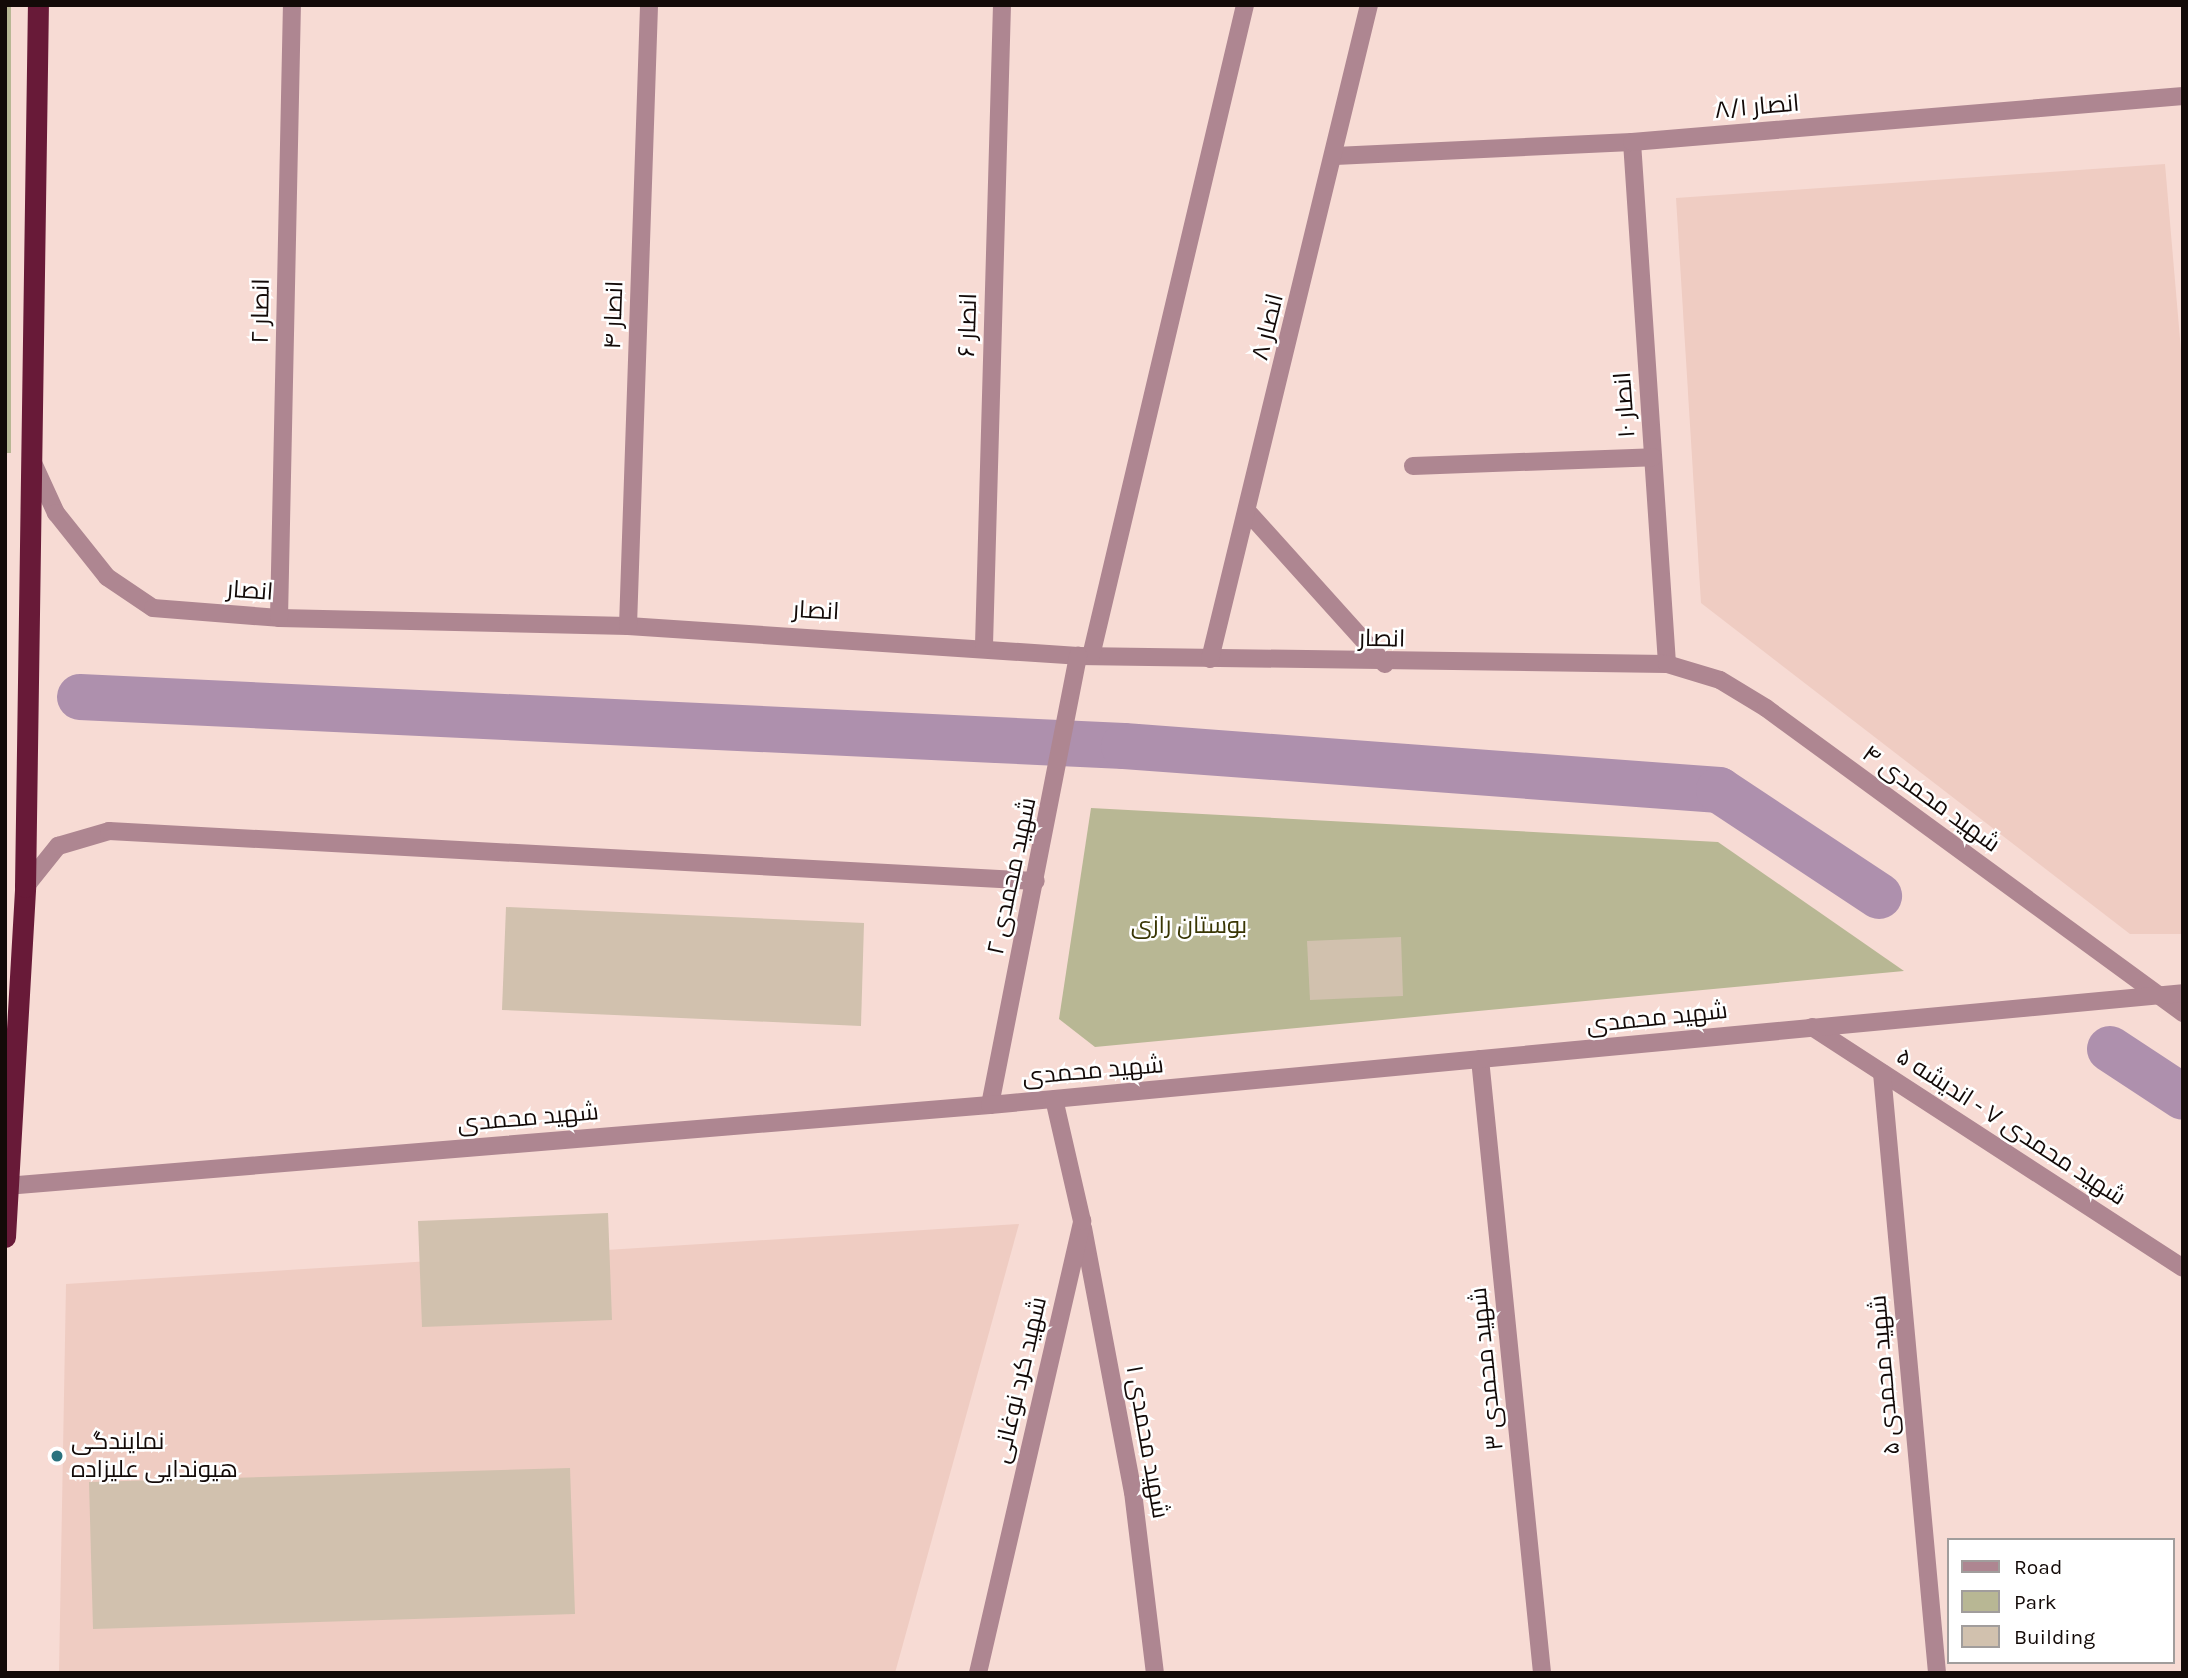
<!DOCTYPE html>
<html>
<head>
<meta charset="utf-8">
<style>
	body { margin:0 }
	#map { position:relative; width:2188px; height:1678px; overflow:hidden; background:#f7dbd4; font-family:Karla,Cairo,sans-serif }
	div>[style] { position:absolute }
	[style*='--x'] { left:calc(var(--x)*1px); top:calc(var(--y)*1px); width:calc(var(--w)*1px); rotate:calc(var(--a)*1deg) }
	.built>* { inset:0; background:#efccc2 }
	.green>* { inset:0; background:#b8b794 }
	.canal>* { height:46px; margin:-23px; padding:0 23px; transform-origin:23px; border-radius:23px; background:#ae90ad }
	.building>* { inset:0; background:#d1c1ae }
	.minor>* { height:18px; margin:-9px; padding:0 9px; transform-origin:9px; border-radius:9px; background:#ae8691 }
	.highway>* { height:21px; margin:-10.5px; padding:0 10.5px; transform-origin:10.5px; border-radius:10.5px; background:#681a38 }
	.dots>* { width:19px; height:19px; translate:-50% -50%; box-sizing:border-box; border:4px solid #fff; border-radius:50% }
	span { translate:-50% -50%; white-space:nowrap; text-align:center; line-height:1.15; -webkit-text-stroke:5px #fff; paint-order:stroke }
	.street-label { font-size:24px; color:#130a08 }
	.park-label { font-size:24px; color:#393604 }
	.poi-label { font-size:24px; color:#130a08 }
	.left { translate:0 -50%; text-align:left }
	.frame { position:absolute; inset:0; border:7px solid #130a08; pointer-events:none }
	.legend { position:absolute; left:1947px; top:1538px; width:228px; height:126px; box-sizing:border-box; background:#fff; border:2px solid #a19d9c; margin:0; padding:9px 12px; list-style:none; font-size:21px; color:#130a08 }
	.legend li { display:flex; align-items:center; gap:14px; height:35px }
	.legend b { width:35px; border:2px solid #a19d9c }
</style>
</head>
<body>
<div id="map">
	<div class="built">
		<i style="clip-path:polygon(2165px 164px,2183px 374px,2183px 934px,2130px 934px,1701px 603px,1676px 198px)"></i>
		<i style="clip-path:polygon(1019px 1224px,895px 1673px,59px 1673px,66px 1284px)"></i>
	</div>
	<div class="green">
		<i style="clip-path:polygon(5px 5px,11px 5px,11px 453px,5px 453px)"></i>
		<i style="clip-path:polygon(1091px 808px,1718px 842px,1904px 971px,1095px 1047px,1059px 1019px)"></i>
	</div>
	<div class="canal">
		<i style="--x:80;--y:697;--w:1045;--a:2.69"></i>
		<i style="--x:1124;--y:746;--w:597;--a:4.23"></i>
		<i style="--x:1719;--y:790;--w:192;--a:33.5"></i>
		<i style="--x:2110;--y:1049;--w:87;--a:33.3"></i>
	</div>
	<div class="building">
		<i style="clip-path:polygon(506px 907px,864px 923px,861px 1026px,502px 1010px)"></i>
		<i style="clip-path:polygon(1401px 937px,1403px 996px,1310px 1000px,1307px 941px)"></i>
		<i style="clip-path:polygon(608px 1213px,612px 1320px,422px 1327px,418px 1221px)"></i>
		<i style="clip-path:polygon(570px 1468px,575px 1614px,93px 1629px,89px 1482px)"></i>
	</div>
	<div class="minor">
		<i style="--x:1632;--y:142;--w:523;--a:86.16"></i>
		<i style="--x:1335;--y:156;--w:297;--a:-2.7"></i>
		<i style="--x:1632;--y:142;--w:553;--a:-4.77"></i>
		<i style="--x:34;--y:465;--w:53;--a:65.4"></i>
		<i style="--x:56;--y:513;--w:82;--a:51.4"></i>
		<i style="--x:107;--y:577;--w:55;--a:34"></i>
		<i style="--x:153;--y:608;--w:126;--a:4.5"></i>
		<i style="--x:279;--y:618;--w:349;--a:1.3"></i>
		<i style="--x:628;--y:626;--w:451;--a:3.8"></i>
		<i style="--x:1078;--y:656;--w:589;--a:0.78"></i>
		<i style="--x:1667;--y:664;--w:55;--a:16.8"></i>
		<i style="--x:1720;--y:680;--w:54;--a:31.3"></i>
		<i style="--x:1766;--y:708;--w:517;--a:36.18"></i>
		<i style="--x:1413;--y:466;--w:240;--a:-2.1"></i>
		<i style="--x:1247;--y:511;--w:206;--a:48"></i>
		<i style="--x:279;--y:618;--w:613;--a:-88.79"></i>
		<i style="--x:628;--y:626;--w:621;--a:-88.06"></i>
		<i style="--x:984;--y:645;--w:640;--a:-88.39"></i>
		<i style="--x:1091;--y:656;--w:669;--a:-76.69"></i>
		<i style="--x:1210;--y:659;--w:673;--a:-76.34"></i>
		<i style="--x:25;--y:887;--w:53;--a:-51.2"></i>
		<i style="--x:58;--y:846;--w:53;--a:-16.4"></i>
		<i style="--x:109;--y:831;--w:928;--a:3.09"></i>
		<i style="--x:1812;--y:1027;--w:442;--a:33"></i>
		<i style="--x:1480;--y:1059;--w:617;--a:84.23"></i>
		<i style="--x:1882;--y:1073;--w:603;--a:84.76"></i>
		<i style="--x:990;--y:1105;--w:458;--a:-78.9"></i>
		<i style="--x:6;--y:1186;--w:987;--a:-4.71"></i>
		<i style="--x:990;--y:1105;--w:1198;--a:-5.36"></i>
		<i style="--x:1083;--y:1228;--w:269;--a:79.3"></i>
		<i style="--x:1133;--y:1492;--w:182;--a:83.1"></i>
		<i style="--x:978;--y:1673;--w:464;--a:-77"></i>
		<i style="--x:1082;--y:1221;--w:125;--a:-102.9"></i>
	</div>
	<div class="highway">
		<i style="--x:5;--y:1237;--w:351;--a:-86.7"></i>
		<i style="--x:25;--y:887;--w:882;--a:-89.16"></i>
	</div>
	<div class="dots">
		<i style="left:57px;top:1456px;background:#2a727e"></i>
	</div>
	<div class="street-label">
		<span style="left:1757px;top:107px;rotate:-5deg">انصار ۸/۱</span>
		<span style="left:261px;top:311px;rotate:-89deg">انصار ۲</span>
		<span style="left:614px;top:315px;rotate:-88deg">انصار ۴</span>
		<span style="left:968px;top:325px;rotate:-88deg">انصار ۶</span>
		<span style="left:1268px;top:327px;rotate:-76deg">انصار ۸</span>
		<span style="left:1625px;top:405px;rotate:-94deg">انصار ۱۰</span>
		<span style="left:250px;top:591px;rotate:4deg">انصار</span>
		<span style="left:816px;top:611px;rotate:3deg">انصار</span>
		<span style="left:1382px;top:639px;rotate:1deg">انصار</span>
		<span style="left:1931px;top:799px;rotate:36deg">شهید محمدی ۴</span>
		<span style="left:1012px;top:876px;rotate:-78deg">شهید محمدی ۲</span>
		<span style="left:1657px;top:1018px;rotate:-6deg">شهید محمدی</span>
		<span style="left:1093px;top:1071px;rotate:-5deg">شهید محمدی</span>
		<span style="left:528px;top:1118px;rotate:-5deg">شهید محمدی</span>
		<span style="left:2011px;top:1127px;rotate:33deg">شهید محمدی ۷ - اندیشه ۵</span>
		<span style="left:1487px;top:1369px;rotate:-96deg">شهید محمدی ۳</span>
		<span style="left:1885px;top:1375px;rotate:-95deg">شهید محمدی ۵</span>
		<span style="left:1020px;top:1380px;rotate:-77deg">شهید کرد نوغانی</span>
		<span style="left:1147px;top:1442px;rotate:80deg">شهید محمدی ۱</span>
	</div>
	<div class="park-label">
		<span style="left:1189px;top:926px">بوستان رازی</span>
	</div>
	<div class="poi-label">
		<span class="left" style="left:71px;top:1456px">نمایندگی<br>هیوندایی علیزاده</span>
	</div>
	<div class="frame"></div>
	<ul class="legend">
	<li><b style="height:9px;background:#ae8691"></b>Road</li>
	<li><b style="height:19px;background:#b8b794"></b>Park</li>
	<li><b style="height:19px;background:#d1c1ae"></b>Building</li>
	</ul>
</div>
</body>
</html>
